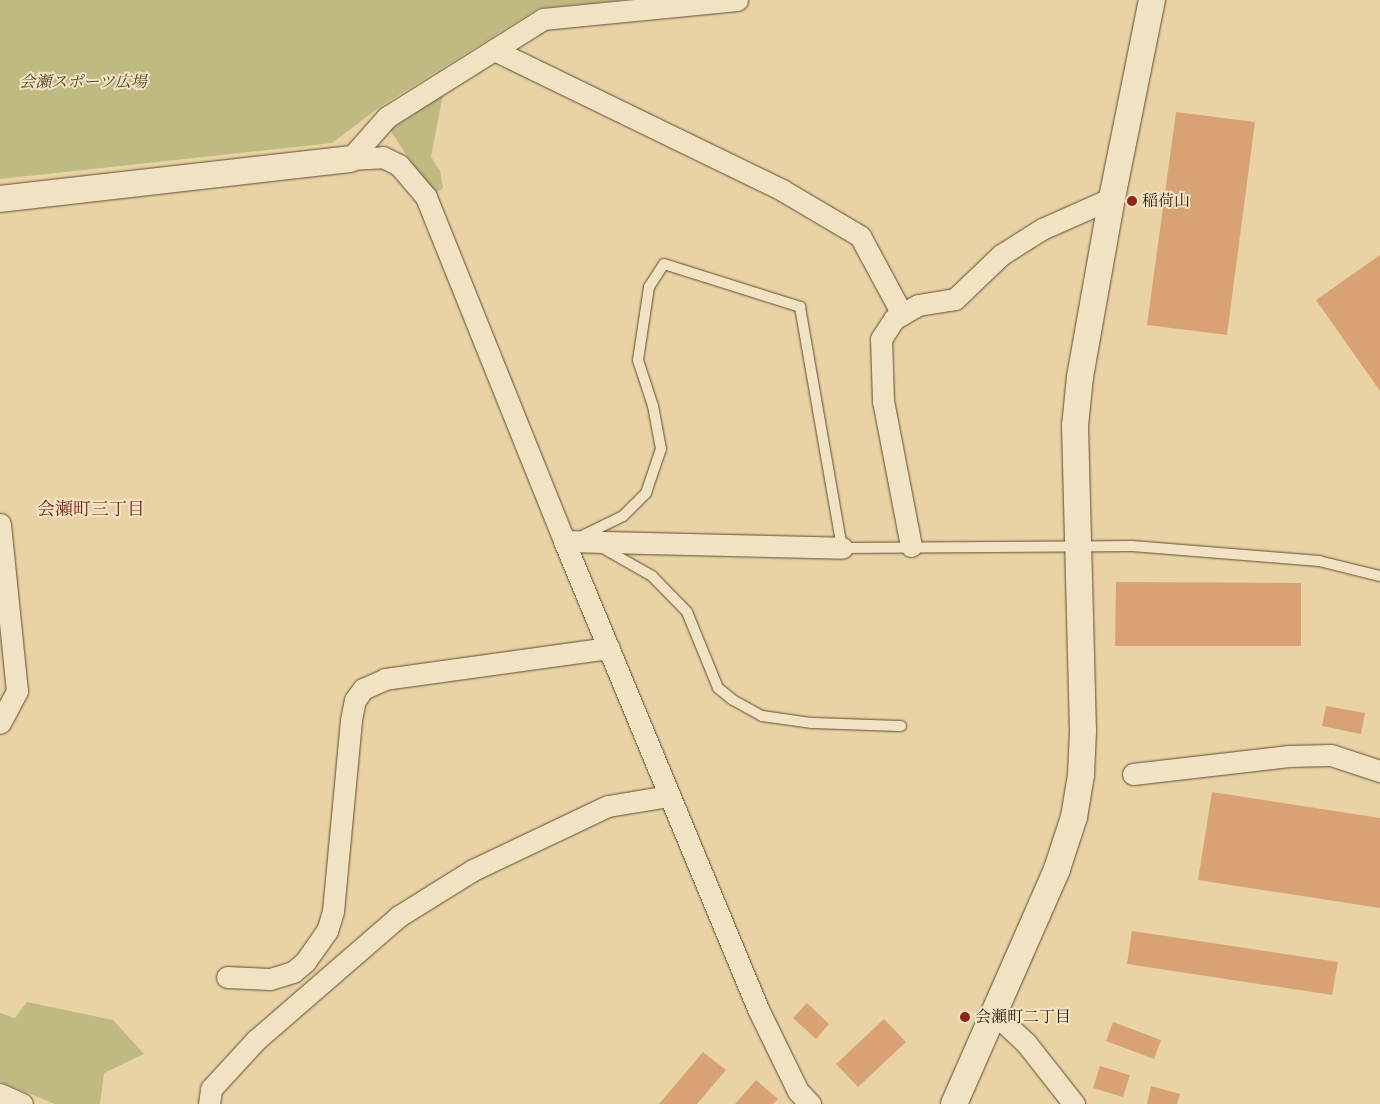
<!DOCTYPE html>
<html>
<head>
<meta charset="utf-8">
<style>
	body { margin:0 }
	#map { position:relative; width:1380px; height:1104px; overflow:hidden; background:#e9d3a4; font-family:Cardo,"Noto Serif JP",serif }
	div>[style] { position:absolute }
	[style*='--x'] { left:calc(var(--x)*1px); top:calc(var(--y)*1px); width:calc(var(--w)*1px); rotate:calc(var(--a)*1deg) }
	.green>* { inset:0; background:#beba81 }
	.building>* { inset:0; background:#d9a274 }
	.roads { filter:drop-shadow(0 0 1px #5f4c32) drop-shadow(0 0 1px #5f4c32) }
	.service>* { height:10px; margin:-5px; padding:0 5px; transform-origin:5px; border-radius:5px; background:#f1e2c4 }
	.minor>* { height:21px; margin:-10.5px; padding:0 10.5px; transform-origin:10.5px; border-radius:10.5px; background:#f1e2c4 }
	.tertiary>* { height:26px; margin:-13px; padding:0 13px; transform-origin:13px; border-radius:13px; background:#f1e2c4 }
	.dots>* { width:14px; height:14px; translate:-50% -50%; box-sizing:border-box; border:2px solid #f1e2c4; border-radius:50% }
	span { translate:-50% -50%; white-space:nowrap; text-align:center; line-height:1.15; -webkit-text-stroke:4px #f1e2c4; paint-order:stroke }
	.park-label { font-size:16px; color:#544629; font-style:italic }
	.poi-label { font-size:16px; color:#311f0c }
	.left { translate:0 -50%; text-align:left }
	.neighbourhood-label { font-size:18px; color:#7a1f14 }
</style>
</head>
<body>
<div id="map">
	<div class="green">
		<i style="clip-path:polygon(0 0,625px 0,539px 8px,381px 106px,332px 143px,0 179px)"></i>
		<i style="clip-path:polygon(443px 94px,431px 157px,440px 171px,443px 188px,433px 195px,390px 130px)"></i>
		<i style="clip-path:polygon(27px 1002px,113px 1020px,144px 1054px,104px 1073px,100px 1104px,55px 1104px,0 1082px,0 1013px,15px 1018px)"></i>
	</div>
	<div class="building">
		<i style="clip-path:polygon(1176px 112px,1255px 122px,1227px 335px,1147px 325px)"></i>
		<i style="clip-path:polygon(1380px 255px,1380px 391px,1316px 300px)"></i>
		<i style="clip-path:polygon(1116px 582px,1301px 583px,1301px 646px,1115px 646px)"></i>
		<i style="clip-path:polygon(1326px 706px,1365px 713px,1361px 734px,1322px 726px)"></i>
		<i style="clip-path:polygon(1212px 792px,1380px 818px,1380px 908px,1198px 880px)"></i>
		<i style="clip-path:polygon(1132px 931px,1338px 962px,1332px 995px,1127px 964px)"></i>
		<i style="clip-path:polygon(807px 1003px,829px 1024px,816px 1039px,793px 1018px)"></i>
		<i style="clip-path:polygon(884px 1019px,906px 1042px,858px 1087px,836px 1064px)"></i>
		<i style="clip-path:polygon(1113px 1022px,1161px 1040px,1154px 1059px,1106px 1041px)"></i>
		<i style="clip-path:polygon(703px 1052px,726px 1070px,697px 1104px,659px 1104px)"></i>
		<i style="clip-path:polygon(1100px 1066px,1130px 1075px,1123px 1097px,1093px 1088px)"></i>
		<i style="clip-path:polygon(756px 1080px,778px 1099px,773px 1104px,735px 1104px)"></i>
		<i style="clip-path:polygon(1151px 1086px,1180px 1094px,1177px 1104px,1147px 1104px)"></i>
	</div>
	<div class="roads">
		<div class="service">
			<i style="--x:584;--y:535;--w:43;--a:-26"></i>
			<i style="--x:623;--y:516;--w:33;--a:-45"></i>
			<i style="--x:646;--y:493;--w:46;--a:-71.2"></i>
			<i style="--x:661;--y:449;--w:44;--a:-100.5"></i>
			<i style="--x:653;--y:406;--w:48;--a:-108.1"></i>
			<i style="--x:638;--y:360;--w:74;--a:-81.4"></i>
			<i style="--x:649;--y:287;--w:27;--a:-57"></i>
			<i style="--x:664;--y:264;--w:143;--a:17.5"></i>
			<i style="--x:800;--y:307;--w:245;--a:80.1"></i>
			<i style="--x:842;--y:548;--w:290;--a:-0.4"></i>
			<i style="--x:1132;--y:546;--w:188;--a:4.6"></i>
			<i style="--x:1319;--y:561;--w:63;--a:13.8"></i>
			<i style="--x:601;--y:547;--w:59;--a:29.6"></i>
			<i style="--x:652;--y:576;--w:50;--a:45.8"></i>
			<i style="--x:687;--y:612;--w:82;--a:67.8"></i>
			<i style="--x:718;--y:688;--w:19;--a:39"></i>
			<i style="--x:733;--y:700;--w:33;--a:29"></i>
			<i style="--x:762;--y:716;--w:49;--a:8.1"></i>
			<i style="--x:811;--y:723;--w:90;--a:1.9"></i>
		</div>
		<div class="minor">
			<i style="--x:494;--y:50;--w:320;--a:25.9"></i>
			<i style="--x:782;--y:190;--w:91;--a:30.5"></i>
			<i style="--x:860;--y:236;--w:89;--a:61.7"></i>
			<i style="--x:350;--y:159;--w:33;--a:-3"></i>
			<i style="--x:383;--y:157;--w:18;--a:27"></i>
			<i style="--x:399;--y:165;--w:42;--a:49.8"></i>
			<i style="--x:426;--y:197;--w:371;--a:68.1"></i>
			<i style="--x:564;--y:541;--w:507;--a:67.48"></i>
			<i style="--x:758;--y:1009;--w:91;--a:64"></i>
			<i style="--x:798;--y:1091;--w:18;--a:47"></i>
			<i style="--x:350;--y:159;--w:56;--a:-48.6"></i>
			<i style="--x:387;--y:117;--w:184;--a:-32.1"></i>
			<i style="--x:543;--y:19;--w:195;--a:-5.6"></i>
			<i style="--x:0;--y:524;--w:168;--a:84.2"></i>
			<i style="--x:17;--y:691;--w:36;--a:118"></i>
			<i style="--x:564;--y:541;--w:278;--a:1.4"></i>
			<i style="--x:911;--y:546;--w:148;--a:-100.9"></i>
			<i style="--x:883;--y:401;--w:62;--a:-91.8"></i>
			<i style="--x:881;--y:339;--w:24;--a:-57"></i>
			<i style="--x:894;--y:319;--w:9;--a:-32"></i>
			<i style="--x:902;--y:314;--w:18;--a:-29"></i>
			<i style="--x:918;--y:305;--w:37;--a:-9"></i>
			<i style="--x:955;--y:299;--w:64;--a:-43.7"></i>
			<i style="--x:1001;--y:255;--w:49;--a:-32.4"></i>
			<i style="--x:1042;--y:229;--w:77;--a:-23.9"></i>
			<i style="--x:1133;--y:774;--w:157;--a:-6.6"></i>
			<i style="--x:1289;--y:756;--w:42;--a:-1.4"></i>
			<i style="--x:1331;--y:755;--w:52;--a:18.1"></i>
			<i style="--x:227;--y:977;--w:43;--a:2.7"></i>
			<i style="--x:270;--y:979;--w:24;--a:-17"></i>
			<i style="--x:293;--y:972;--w:16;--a:-40"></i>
			<i style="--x:305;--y:962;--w:38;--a:-55"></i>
			<i style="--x:327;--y:931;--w:21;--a:-73"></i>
			<i style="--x:333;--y:911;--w:192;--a:-84.6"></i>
			<i style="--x:351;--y:720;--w:20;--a:-79"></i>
			<i style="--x:355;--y:700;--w:14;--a:-54"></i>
			<i style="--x:363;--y:689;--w:24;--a:-24"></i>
			<i style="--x:385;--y:679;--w:226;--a:-7.9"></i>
			<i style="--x:994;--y:1013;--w:44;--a:43.2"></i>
			<i style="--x:1026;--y:1043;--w:78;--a:51.8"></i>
			<i style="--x:0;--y:1094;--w:24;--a:24"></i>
			<i style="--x:209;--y:1104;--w:15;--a:-82"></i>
			<i style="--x:211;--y:1089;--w:67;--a:-47.4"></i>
			<i style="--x:256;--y:1040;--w:189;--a:-40.9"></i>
			<i style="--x:399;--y:916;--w:87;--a:-31.9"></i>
			<i style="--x:473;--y:870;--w:149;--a:-25.4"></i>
			<i style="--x:608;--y:806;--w:62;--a:-9.3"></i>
		</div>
		<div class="tertiary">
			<i style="--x:0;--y:199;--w:352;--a:-6.5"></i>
			<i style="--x:954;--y:1104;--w:257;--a:-66.3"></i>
			<i style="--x:1057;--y:869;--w:55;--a:-71.9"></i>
			<i style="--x:1074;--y:817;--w:43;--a:-80.5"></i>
			<i style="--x:1081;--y:775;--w:44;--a:-87.4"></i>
			<i style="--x:1083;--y:731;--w:305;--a:-91.5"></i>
			<i style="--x:1075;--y:426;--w:49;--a:-84.2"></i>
			<i style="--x:1080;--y:377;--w:182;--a:-79.9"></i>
			<i style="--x:1112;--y:198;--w:202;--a:-78.6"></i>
		</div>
	</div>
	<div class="dots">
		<i style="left:1132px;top:201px;background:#8f2418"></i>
		<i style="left:965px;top:1017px;background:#8f2418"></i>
	</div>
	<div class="park-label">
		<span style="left:83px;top:82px">会瀬スポーツ広場</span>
	</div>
	<div class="poi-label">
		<span class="left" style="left:1142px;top:201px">稲荷山</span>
		<span class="left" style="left:975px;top:1017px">会瀬町二丁目</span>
	</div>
	<div class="neighbourhood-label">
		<span style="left:91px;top:510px">会瀬町三丁目</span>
	</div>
</div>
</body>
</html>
